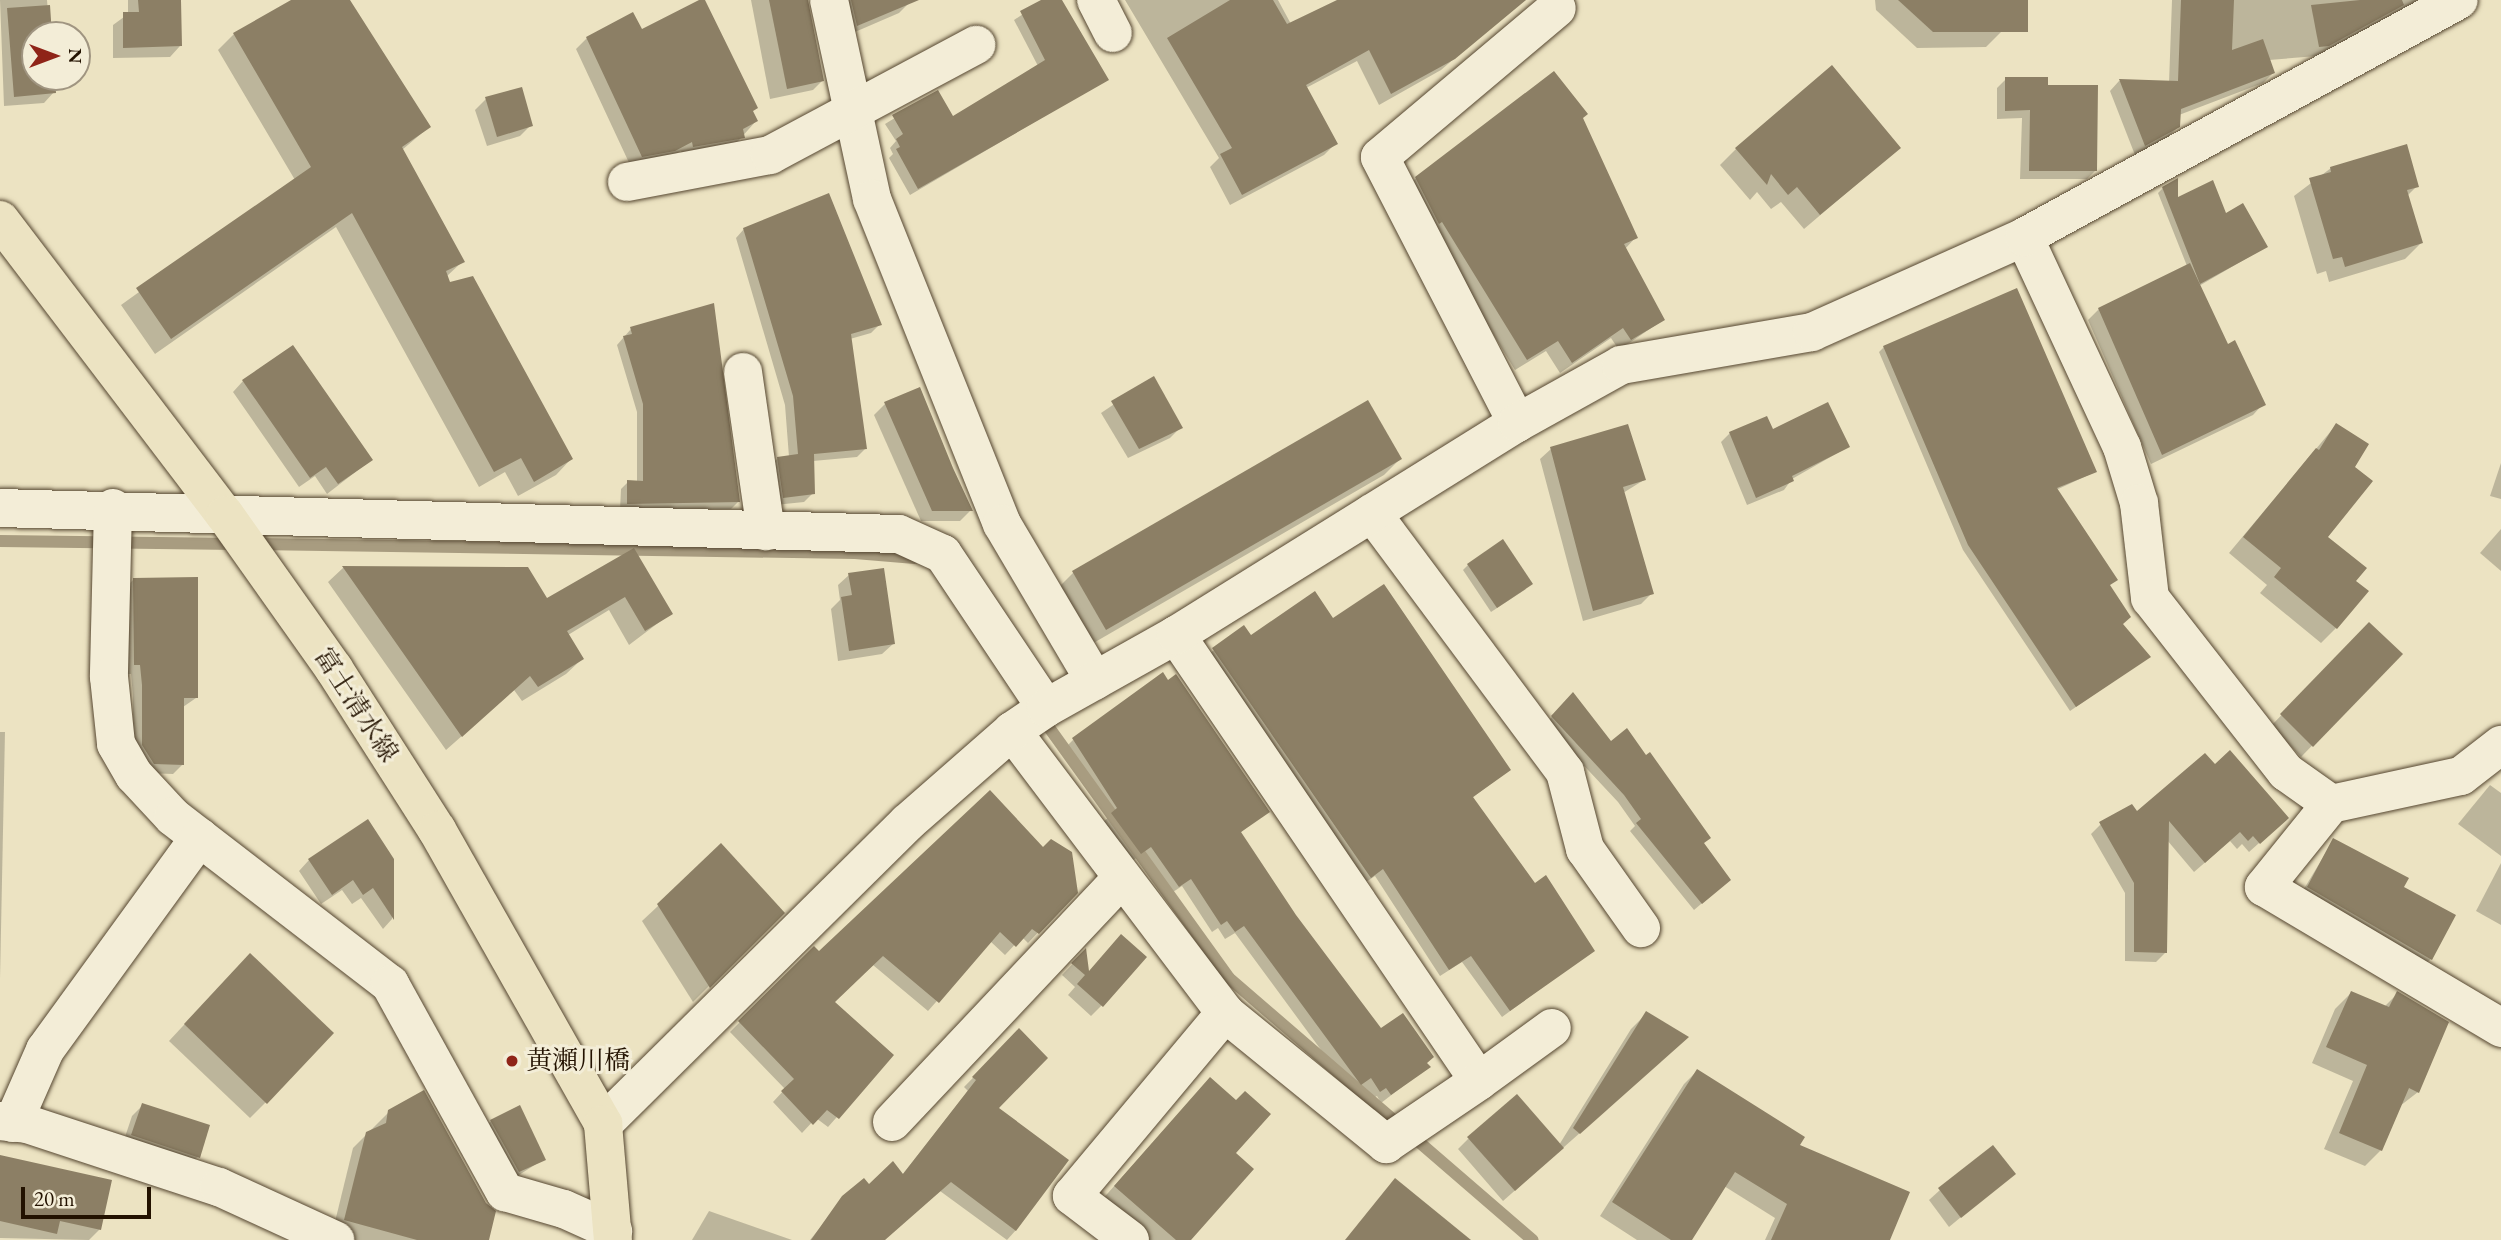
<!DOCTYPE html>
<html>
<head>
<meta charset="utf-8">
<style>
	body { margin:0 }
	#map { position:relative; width:2501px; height:1240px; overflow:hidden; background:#ece3c2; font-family:"EB Garamond","Noto Serif JP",serif }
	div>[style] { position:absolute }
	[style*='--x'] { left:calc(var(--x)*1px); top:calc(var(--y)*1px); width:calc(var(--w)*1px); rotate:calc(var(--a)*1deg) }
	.shadow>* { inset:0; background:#0003 }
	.stream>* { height:12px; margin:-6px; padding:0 6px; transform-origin:6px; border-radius:6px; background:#a89c80 }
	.building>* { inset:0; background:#8c7f65 }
	.roads { filter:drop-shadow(0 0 2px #554630) drop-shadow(0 0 2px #554630) }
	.minor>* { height:38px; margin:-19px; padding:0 19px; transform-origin:19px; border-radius:19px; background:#f3edd7 }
	.major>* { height:38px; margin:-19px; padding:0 19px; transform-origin:19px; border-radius:19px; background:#ece3c2 }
	.dots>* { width:19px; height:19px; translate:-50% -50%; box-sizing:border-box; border:4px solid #f3edd7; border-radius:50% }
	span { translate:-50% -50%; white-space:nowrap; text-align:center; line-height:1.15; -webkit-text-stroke:6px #f3edd7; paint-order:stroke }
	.street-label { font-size:26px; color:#231200 }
	.poi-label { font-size:26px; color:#231200 }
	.left { translate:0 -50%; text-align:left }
	.north { position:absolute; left:21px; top:21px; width:70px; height:70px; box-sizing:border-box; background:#f3edd7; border:2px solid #a09581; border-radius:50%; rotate:90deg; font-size:19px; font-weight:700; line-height:28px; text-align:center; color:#231200 }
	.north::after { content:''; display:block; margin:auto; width:24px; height:32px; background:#8f2418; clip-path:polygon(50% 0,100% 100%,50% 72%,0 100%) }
	.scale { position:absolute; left:21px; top:1187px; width:130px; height:32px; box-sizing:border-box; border:4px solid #231200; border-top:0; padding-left:9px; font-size:21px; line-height:24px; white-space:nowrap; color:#231200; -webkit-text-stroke:5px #f3edd7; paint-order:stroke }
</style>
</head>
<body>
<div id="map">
	<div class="shadow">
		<i style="clip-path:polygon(0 0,47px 0,50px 35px,35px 35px,35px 77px,53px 77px,54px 92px,44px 103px,4px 106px)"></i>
		<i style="clip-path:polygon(128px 0,180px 0,180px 46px,170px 57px,113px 58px,113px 25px,128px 14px)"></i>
		<i style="clip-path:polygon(294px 0,349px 0,429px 127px,402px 150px,463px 261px,446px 277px,571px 459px,556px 475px,518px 496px,505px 472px,479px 487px,336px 227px,155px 354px,121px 305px,295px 180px,218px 50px,234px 34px)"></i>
		<i style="clip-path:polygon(751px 0,806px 0,822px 81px,813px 90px,770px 99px)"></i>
		<i style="clip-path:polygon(838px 0,908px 0,909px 3px,899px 13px,848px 35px)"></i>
		<i style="clip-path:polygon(1044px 0,1060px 0,1106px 80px,910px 195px,889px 158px,893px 154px,890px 148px,896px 141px,885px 124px,937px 92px,952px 118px,1038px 66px,1014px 20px)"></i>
		<i style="clip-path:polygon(1125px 0,1278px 0,1291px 24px,1341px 0,1522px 0,1441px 70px,1379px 105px,1357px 61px,1306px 88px,1336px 143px,1324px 155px,1230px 205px,1210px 167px,1219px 158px)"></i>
		<i style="clip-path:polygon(1875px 0,2001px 0,2002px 31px,1986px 47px,1917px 48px,1876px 10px)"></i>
		<i style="clip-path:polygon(2172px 0,2419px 0,2317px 56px,2269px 60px,2273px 73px,2263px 83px,2179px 115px,2179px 126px,2168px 137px,2135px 155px,2110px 91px,2119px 81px,2169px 83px)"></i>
		<i style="clip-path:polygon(587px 38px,751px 112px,756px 121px,732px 148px,683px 157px,681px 151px,663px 161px,631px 167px,576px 49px)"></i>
		<i style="clip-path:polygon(2006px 79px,2046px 86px,2096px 170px,2087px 179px,2020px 179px,2022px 118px,1997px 119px,1997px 88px)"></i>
		<i style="clip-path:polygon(486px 99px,531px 125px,520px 136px,487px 146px,475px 110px)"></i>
		<i style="clip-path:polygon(1899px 148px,1804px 229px,1781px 202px,1771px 209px,1757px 192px,1750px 200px,1720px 165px,1736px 149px)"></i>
		<i style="clip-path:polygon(2331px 168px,2417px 186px,2407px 196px,2421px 243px,2405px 259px,2329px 282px,2326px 271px,2317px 274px,2294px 196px)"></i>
		<i style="clip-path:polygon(1416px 178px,1636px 237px,1625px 249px,1663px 320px,1619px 350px,1611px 338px,1560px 373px,1546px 351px,1515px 370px,1405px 190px)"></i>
		<i style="clip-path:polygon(2163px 188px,2176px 200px,2225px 215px,2266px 247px,2199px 286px,2227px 346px,2263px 404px,2253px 415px,2151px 464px,2088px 320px,2099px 309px,2187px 266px,2158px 193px)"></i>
		<i style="clip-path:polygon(744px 229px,880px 324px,871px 333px,850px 339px,865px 449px,857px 457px,813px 461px,813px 493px,804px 502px,775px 505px,769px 467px,778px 458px,789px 457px,785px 405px,736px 238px)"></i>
		<i style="clip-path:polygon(631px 329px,738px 502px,731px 509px,620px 510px,621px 489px,628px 482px,637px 482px,637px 412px,617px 345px)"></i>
		<i style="clip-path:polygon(1884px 347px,2095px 472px,2056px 490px,2109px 586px,2121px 625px,2149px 657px,2070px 711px,1963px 550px,1879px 352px)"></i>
		<i style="clip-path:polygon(1153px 378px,1181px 427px,1170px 438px,1128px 458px,1101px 413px)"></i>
		<i style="clip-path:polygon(243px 381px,371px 460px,327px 494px,315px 476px,299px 487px,233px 392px)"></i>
		<i style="clip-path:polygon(885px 404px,971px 510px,960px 521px,921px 521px,874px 415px)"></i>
		<i style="clip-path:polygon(2336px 425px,2353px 467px,2325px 537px,2354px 582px,2336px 628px,2321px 643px,2260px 593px,2267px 585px,2229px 553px)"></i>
		<i style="clip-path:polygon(1772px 432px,1848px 447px,1792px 479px,1784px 490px,1747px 505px,1721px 442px,1730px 433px)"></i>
		<i style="clip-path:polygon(1551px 449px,1644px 480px,1623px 493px,1652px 593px,1641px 604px,1583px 621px,1540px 459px)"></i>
		<i style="clip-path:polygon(1400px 459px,1384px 475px,1090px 645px,1058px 588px,1074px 572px)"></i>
		<i style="clip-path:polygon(2501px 463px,2501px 499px,2490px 496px)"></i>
		<i style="clip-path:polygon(2501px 529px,2501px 571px,2480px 553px)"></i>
		<i style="clip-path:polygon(633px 551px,670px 614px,629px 645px,609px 610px,568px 635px,582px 659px,566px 674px,522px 701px,514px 690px,446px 750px,328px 582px,343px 568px,527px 568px,546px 601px)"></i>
		<i style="clip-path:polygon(1468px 565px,1526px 589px,1491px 612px,1463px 570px)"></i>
		<i style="clip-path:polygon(849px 575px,893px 644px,882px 654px,838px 661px,831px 609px,840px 600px,838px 585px)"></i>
		<i style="clip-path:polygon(134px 579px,196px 698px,183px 707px,183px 764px,173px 774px,144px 773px,133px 756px,133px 696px,131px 674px,124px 674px,124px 589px)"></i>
		<i style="clip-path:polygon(1333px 621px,1509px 770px,1472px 798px,1534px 885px,1592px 951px,1502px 1017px,1462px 962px,1440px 976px,1375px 876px,1363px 884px,1205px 657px,1244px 627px,1251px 637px)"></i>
		<i style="clip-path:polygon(2369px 624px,2401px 654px,2301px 757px,2271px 726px)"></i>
		<i style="clip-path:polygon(1573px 695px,1610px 743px,1703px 844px,1721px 887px,1694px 910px,1630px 831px,1635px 826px,1618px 802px,1545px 724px)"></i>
		<i style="clip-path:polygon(0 732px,5px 732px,0 980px)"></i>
		<i style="clip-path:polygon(1073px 740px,1267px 811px,1240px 833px,1295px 916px,1380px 1030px,1428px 1067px,1381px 1103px,1377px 1096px,1371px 1099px,1361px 1086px,1352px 1092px,1235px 933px,1225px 939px,1218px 928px,1212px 932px,1182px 886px,1170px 894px,1142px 854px,1132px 861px,1103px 822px,1109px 817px,1065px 748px)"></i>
		<i style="clip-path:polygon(2490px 785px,2501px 793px,2501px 856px,2458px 824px)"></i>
		<i style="clip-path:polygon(2137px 814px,2277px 827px,2249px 852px,2242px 844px,2237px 849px,2230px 841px,2194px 872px,2167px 840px,2166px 952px,2156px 962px,2125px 961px,2125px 893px,2091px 834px,2101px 824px)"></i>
		<i style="clip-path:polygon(2333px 841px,2402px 888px,2431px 959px,2421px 968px,2299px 897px)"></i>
		<i style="clip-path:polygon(392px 859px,392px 919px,383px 929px,361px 898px,352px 904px,342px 890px,321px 904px,299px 871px,309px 860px)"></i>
		<i style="clip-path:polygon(2501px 863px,2501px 925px,2476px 911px)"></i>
		<i style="clip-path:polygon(1076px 892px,1028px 943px,1022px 937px,1005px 955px,990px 941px,928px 1011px,873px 965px,833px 1002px,892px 1055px,828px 1127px,816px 1118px,802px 1133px,773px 1102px,785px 1089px,730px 1032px,814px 948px,819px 953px)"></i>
		<i style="clip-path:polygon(658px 906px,782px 913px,693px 1002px,642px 921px)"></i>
		<i style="clip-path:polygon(1084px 952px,1087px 974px,1102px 1005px,1091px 1016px,1068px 995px,1075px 987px,1062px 975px)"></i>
		<i style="clip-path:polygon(234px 971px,266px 1102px,250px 1118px,169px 1041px)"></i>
		<i style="clip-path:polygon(2351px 993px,2384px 1007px,2397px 994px,2418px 1092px,2400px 1106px,2381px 1150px,2365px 1166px,2324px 1149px,2353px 1081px,2312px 1063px,2335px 1009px)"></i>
		<i style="clip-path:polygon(1647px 1013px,1687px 1038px,1503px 1201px,1458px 1149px,1468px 1139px,1559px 1145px,1631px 1029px)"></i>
		<i style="clip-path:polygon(1019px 1031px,997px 1108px,1016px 1230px,1007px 1240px,940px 1191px,883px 1240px,810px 1240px,844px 1198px,902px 1175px,968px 1091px,964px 1087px)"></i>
		<i style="clip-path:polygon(1697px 1071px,1798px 1146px,1871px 1240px,1765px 1240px,1775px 1218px,1724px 1186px,1690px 1240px,1637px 1240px,1600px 1216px,1684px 1084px)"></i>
		<i style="clip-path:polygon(1195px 1095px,1234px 1153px,1189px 1240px,1143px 1240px,1100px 1202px)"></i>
		<i style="clip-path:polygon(143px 1105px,198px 1157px,187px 1167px,122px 1146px,132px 1116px)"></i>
		<i style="clip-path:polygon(389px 1112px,488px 1240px,355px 1240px,332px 1234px,353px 1148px)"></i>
		<i style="clip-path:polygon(491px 1121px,544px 1159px,508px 1182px,480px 1132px)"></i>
		<i style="clip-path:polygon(0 1157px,100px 1229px,89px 1240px,0 1238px)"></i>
		<i style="clip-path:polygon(2013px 1174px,1949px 1227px,1929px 1200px,1940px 1190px)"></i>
		<i style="clip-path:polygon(709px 1211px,792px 1240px,692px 1240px)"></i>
	</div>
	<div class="stream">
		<i style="--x:0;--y:541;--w:237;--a:0.7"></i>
		<i style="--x:255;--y:544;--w:600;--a:0.86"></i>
		<i style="--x:855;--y:553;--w:60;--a:4.8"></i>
		<i style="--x:1040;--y:715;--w:324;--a:54.3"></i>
		<i style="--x:1229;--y:978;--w:401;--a:40.8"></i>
	</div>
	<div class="building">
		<i style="clip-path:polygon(138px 0,181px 0,182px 46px,123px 48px,123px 12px,139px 12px)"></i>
		<i style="clip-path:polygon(291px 0,350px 0,431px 127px,402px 147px,465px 262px,446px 271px,450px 282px,473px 276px,573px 459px,534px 482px,521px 458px,494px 472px,352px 213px,171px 339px,136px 288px,311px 167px,233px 33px)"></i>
		<i style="clip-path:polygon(699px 0,705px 0,758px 108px,753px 111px,758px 121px,743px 129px,745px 138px,693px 147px,692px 142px,675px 151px,642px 157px,586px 37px,633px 12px,642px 29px)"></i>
		<i style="clip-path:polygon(769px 0,808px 0,824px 81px,787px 89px)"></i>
		<i style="clip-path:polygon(851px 0,919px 0,857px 26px)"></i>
		<i style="clip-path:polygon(1041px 0,1062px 0,1109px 80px,918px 189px,896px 149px,900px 147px,896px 139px,903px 134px,892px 115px,938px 90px,953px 116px,1045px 60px,1020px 11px)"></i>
		<i style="clip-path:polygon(1230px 0,1273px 0,1287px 24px,1337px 0,1526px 0,1455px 59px,1391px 94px,1369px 50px,1306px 85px,1338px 144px,1242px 195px,1220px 154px,1232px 148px,1167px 38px)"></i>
		<i style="clip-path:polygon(1898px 0,2028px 0,2028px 32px,1933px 32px)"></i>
		<i style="clip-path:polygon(2181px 0,2234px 0,2232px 50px,2263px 39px,2275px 73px,2181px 109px,2180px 127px,2145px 146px,2119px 79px,2178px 81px)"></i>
		<i style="clip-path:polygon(2360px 0,2402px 0,2404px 5px,2329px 46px,2319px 47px,2311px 5px)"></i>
		<i style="clip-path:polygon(50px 5px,52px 35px,35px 35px,35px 77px,55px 77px,56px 93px,14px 97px,7px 8px)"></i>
		<i style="clip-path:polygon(1832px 65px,1901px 148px,1820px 215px,1797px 187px,1788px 195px,1771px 174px,1767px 185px,1735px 148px)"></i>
		<i style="clip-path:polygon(1554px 71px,1588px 114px,1583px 118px,1638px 238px,1624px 244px,1665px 320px,1631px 340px,1623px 328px,1572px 363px,1558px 341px,1527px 360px,1442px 222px,1439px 224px,1415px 177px)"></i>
		<i style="clip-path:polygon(2005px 77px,2048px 77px,2048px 85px,2098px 85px,2097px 171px,2029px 171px,2030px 110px,2005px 111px)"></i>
		<i style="clip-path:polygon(522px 87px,533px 126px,497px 137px,485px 97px)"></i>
		<i style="clip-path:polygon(2407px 144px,2419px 187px,2407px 190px,2423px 243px,2345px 267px,2342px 257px,2333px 259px,2309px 178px,2331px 172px,2330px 167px)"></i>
		<i style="clip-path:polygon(2178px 178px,2178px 197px,2213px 180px,2226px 213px,2243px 203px,2268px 247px,2200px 284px,2162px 187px)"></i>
		<i style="clip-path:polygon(829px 193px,882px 325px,851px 334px,867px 449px,814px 454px,815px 494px,783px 498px,777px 457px,798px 454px,793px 396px,743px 228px)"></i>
		<i style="clip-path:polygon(2190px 263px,2228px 344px,2235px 340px,2266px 405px,2162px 455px,2098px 308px)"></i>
		<i style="clip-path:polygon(2017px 288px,2097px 472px,2057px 488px,2118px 580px,2110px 585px,2131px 617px,2123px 624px,2151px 657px,2076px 707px,1968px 545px,1883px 346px)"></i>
		<i style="clip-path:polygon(714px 303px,740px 502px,627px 504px,627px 480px,643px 481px,643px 404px,623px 336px,632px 334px,630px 327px)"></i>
		<i style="clip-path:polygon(293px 345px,373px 460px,338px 484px,326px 467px,310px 478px,242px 380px)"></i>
		<i style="clip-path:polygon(1154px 376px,1183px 428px,1139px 449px,1111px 401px)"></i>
		<i style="clip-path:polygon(920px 387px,953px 468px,973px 511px,932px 511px,884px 402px)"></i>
		<i style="clip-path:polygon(1368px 400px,1402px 459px,1106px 630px,1072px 571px)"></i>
		<i style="clip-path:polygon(1828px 402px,1850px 447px,1792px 476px,1794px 481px,1756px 498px,1729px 432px,1767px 416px,1773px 429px)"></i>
		<i style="clip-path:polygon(2336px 423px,2369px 444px,2355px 467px,2373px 481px,2328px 537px,2367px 568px,2356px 581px,2369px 591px,2337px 629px,2274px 577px,2281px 568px,2243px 537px,2316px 448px,2319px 450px)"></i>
		<i style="clip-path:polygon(1628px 424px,1646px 480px,1623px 487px,1654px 594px,1593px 611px,1550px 447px)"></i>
		<i style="clip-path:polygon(1503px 539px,1533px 584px,1497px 608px,1467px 564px)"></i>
		<i style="clip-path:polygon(634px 548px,673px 614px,645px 631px,625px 597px,567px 631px,584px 659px,538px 687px,530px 676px,462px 737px,342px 566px,528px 567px,547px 598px)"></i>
		<i style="clip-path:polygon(884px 568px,895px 644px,849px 651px,841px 597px,852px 595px,848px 573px)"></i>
		<i style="clip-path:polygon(198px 577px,198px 698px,184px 698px,184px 765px,154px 764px,142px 745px,142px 685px,140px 665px,134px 665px,133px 578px)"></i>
		<i style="clip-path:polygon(1384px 584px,1511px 770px,1473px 797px,1535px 883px,1546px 875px,1595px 951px,1510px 1011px,1471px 956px,1449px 970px,1383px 869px,1371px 878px,1212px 648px,1244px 625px,1251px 635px,1315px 591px,1333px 618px)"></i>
		<i style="clip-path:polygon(2369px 622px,2403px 654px,2313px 747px,2280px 714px)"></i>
		<i style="clip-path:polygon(1163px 672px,1168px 680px,1176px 674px,1270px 812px,1241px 832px,1296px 915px,1381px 1028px,1403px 1013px,1434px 1057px,1427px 1063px,1431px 1067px,1391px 1095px,1386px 1088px,1380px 1092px,1371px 1078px,1361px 1085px,1244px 926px,1235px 932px,1227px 921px,1221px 925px,1191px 879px,1179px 887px,1151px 847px,1141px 854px,1111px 813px,1117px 808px,1072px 738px)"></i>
		<i style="clip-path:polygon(1573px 692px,1611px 741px,1627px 728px,1646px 755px,1650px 752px,1711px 838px,1704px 843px,1731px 880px,1702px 904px,1636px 823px,1641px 819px,1624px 795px,1551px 716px)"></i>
		<i style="clip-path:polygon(2230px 750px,2289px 818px,2260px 844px,2253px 836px,2248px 841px,2240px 832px,2205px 863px,2169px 821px,2167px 953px,2134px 952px,2134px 883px,2099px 822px,2132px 804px,2137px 811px,2205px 753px,2215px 764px)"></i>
		<i style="clip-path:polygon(990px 790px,1043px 847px,1051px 839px,1072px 852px,1078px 893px,1039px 934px,1032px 929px,1016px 947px,1000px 932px,939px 1003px,883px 956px,835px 1002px,894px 1055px,839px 1119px,827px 1110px,813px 1125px,781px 1091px,794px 1079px,738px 1021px,814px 946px,819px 951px)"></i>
		<i style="clip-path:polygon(368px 819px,394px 859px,394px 920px,373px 888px,363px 895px,353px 880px,332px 895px,308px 859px)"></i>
		<i style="clip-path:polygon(2333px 838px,2409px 878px,2404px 887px,2456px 915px,2432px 960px,2307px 887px)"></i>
		<i style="clip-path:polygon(721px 843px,785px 913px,710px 988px,657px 904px)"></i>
		<i style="clip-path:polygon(1121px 934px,1147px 957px,1103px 1007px,1077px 984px,1085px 975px,1071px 963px,1086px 948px,1089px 971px)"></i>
		<i style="clip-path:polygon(250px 953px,334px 1033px,267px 1104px,184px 1024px)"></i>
		<i style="clip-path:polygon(2351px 991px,2389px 1007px,2397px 991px,2449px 1022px,2419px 1093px,2409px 1088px,2382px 1151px,2339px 1133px,2367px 1065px,2326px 1047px)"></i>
		<i style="clip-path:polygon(1646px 1011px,1689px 1037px,1580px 1134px,1573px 1128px)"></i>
		<i style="clip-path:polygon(1019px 1028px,1048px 1058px,999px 1108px,1069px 1160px,1016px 1231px,951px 1182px,885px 1240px,811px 1240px,842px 1196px,864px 1178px,869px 1184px,893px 1161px,903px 1174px,976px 1080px,972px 1077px)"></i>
		<i style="clip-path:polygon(1697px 1069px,1805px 1137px,1800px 1145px,1910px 1192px,1890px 1240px,1771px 1240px,1787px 1204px,1735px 1172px,1692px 1240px,1671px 1240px,1612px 1202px)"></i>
		<i style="clip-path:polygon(1210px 1077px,1236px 1100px,1245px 1091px,1271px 1114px,1236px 1153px,1254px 1169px,1191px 1240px,1176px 1240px,1114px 1186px)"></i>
		<i style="clip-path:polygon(424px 1090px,486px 1203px,496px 1211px,489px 1240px,417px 1240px,344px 1220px,366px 1132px,386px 1123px,388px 1110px)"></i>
		<i style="clip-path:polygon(1517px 1094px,1564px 1148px,1515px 1191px,1467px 1137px)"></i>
		<i style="clip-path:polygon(142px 1103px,210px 1125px,200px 1158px,131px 1135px)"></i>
		<i style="clip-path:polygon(520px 1105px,546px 1160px,519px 1172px,490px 1120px)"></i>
		<i style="clip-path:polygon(1993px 1145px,2016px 1174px,1961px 1218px,1938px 1188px)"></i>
		<i style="clip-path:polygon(0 1155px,112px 1180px,101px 1230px,60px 1221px,57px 1234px,0 1221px)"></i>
		<i style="clip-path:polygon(1395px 1178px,1471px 1240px,1345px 1240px)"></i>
	</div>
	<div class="roads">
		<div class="minor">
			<i style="--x:829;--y:0;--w:204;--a:77.8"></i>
			<i style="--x:872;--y:199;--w:350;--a:68.2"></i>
			<i style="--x:1002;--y:524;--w:182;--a:59.4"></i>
			<i style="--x:1096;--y:0;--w:37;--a:63"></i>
			<i style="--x:627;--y:182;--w:146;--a:-10.7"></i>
			<i style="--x:770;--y:155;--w:234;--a:-28.1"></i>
			<i style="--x:2024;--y:237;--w:232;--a:65"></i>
			<i style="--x:2122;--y:447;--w:59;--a:73.1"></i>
			<i style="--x:2139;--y:503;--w:96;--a:83.4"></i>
			<i style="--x:2150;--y:598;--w:221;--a:52"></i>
			<i style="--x:2286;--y:772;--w:55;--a:35.4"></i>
			<i style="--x:2331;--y:804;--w:133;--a:-12.2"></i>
			<i style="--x:2461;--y:776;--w:51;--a:-37.8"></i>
			<i style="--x:743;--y:372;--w:161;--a:81.8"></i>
			<i style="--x:1517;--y:423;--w:299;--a:-117.3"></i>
			<i style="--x:1380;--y:157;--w:231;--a:-40.1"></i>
			<i style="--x:0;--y:508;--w:899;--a:1.66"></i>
			<i style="--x:899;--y:534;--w:48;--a:24.4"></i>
			<i style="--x:943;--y:554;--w:185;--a:56.2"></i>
			<i style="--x:113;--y:508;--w:169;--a:91.4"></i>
			<i style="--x:109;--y:677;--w:67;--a:84"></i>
			<i style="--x:116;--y:744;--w:36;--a:60"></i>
			<i style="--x:134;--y:775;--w:57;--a:47.1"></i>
			<i style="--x:173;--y:817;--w:274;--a:37.6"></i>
			<i style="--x:390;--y:984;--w:238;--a:61.1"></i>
			<i style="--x:505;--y:1192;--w:61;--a:16.1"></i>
			<i style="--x:564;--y:1209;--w:54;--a:24.2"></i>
			<i style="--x:1372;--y:513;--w:323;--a:53.3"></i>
			<i style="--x:1565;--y:772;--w:80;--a:75.4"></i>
			<i style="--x:1585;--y:849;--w:97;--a:54.7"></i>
			<i style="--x:1176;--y:635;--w:539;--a:55.81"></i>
			<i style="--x:1479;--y:1081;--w:90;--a:-36"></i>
			<i style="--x:1012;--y:731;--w:353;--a:52.9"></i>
			<i style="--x:1225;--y:1013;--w:208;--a:39.1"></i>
			<i style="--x:1386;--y:1144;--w:112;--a:-34.1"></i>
			<i style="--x:2331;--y:804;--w:107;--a:128.9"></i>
			<i style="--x:2264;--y:887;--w:276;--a:30.7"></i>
			<i style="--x:0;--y:1121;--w:27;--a:6"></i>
			<i style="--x:27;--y:1124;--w:202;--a:18.2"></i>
			<i style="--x:219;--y:1187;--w:128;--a:24.6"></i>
			<i style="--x:892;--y:1122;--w:334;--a:-46.7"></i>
			<i style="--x:13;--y:1123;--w:80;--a:-66.3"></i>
			<i style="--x:45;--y:1050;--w:263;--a:-54"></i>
			<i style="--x:603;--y:1124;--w:428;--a:-44.7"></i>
			<i style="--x:907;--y:823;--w:140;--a:-41.2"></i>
			<i style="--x:1012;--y:731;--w:41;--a:-34.1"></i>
			<i style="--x:1046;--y:708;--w:149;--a:-29.3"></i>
			<i style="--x:1176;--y:635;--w:402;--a:-31.9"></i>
			<i style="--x:1517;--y:423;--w:119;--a:-29.1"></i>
			<i style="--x:1621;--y:365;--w:194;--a:-9.8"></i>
			<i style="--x:1812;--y:332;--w:232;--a:-24.1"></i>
			<i style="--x:2024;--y:237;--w:495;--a:-28.6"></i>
			<i style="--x:1130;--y:1240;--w:73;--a:-142.8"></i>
			<i style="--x:1072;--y:1196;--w:239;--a:-50.1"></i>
		</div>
		<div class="major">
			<i style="--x:0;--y:220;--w:371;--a:52.7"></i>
			<i style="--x:225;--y:515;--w:189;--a:54.7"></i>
			<i style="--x:334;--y:669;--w:191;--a:57.4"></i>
			<i style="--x:437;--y:830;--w:338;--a:60.5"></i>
			<i style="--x:603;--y:1124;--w:116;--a:85.1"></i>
		</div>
	</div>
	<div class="dots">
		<i style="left:512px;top:1061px;background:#8f2418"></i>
	</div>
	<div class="street-label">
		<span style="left:356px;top:705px;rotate:57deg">富士清水線</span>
	</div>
	<div class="poi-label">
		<span class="left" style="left:526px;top:1061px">黄瀬川橋</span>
	</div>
	<div class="north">N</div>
	<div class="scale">20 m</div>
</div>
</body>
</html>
